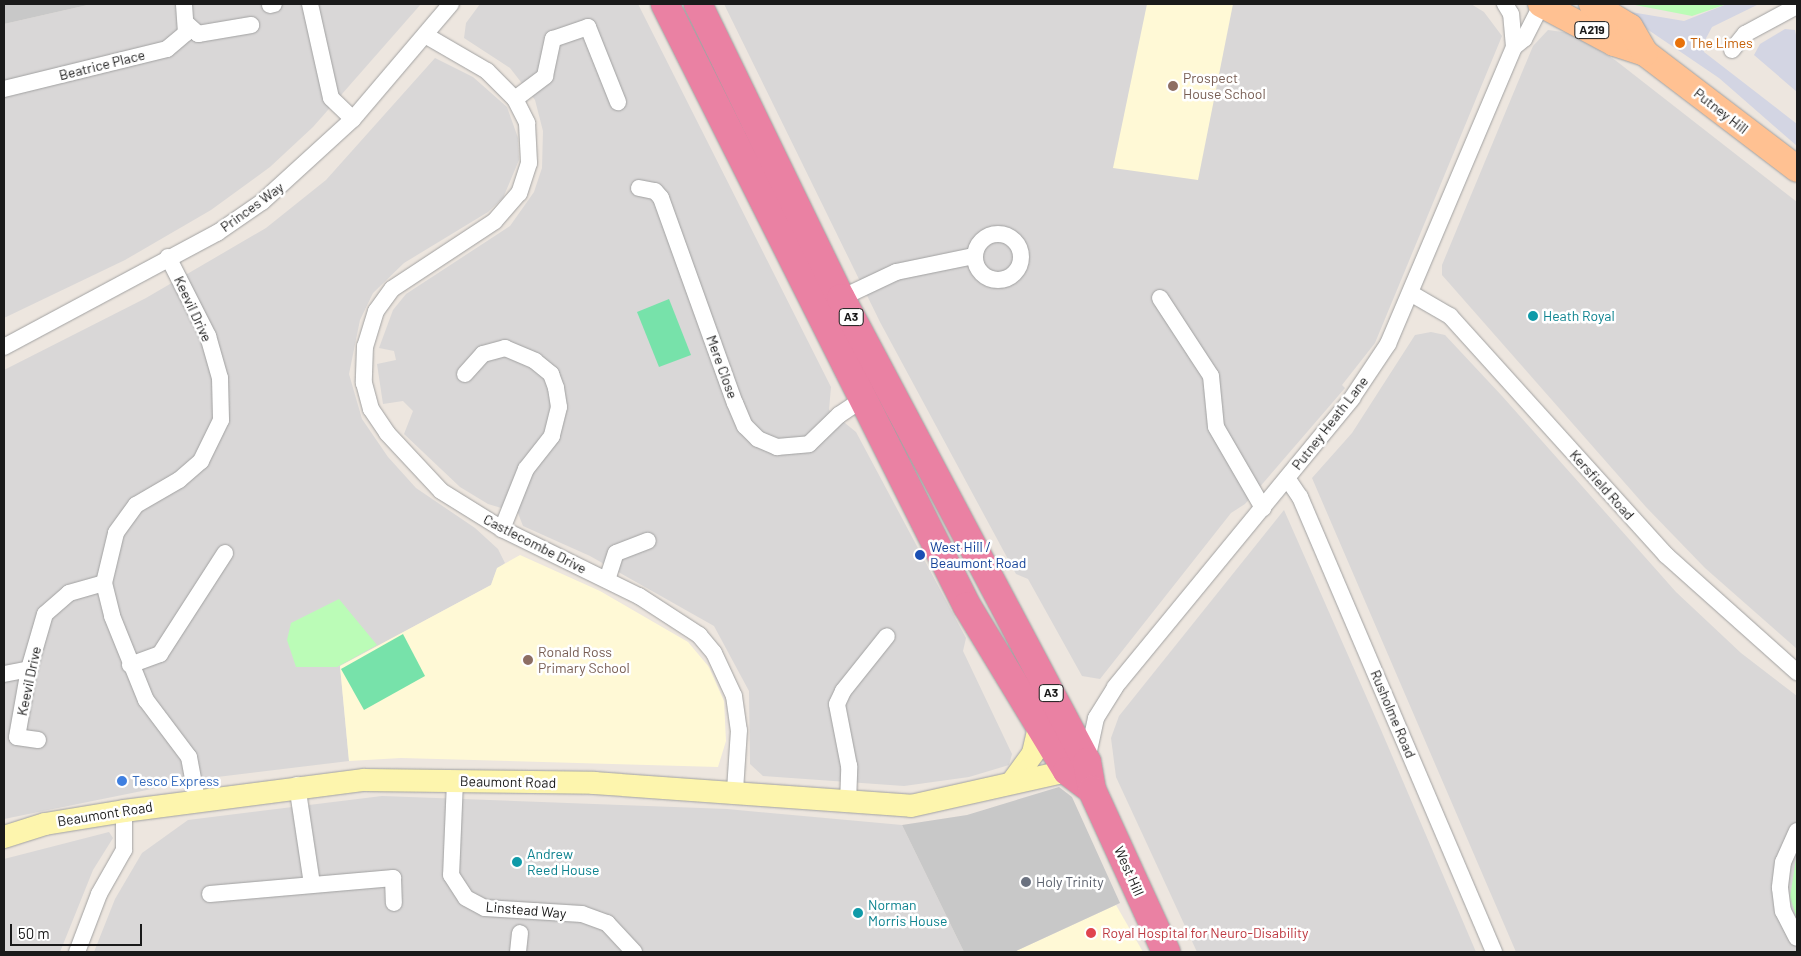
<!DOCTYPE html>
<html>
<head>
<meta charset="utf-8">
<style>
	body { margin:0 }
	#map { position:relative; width:1801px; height:956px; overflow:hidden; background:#ede6df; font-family:Barlow,sans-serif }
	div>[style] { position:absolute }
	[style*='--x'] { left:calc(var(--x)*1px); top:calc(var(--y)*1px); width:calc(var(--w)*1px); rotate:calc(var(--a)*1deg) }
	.residential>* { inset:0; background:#d9d7d7 }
	.education>* { inset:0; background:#fff9d6 }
	.religious>* { inset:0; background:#c8c8c8 }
	.park>* { inset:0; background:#bbfcb7 }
	.pitch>* { inset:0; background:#77e2aa }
	.plaza>* { inset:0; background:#d3d5e3 }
	.roads { filter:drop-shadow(0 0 1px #a1a1a1) drop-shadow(0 0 1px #a1a1a1) }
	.street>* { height:16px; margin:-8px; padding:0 8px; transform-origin:8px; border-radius:8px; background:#fff }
	.street>.ring { margin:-8px; padding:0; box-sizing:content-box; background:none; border:16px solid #fff; border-radius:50% }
	.secondary>* { height:22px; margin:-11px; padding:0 11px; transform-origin:11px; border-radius:11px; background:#fdf5ad }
	.primary>* { height:26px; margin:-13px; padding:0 13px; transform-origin:13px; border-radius:13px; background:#ffc192 }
	.highway>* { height:28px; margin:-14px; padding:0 14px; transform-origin:14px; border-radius:14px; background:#ea81a3 }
	.dots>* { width:14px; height:14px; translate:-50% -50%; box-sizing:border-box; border:2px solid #fff; border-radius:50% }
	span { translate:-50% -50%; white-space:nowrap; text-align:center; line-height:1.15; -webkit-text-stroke:5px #fff; paint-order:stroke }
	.shield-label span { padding:1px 4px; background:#fff; border:1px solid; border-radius:4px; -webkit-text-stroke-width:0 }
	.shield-label { font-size:12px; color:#1a1a1a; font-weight:700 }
	.food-label { font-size:14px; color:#c56008 }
	.left { translate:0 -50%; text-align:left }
	.street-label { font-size:14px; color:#1a1a1a }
	.education-label { font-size:14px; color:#785e54 }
	.culture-label { font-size:14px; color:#0d838f }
	.transit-label { font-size:14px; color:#164399 }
	.shop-label { font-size:14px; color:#366cbe }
	.worship-label { font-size:14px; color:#5b616d }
	.health-label { font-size:14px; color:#be3a42 }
	.frame { position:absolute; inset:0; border:5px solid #1a1a1a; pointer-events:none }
	.scale { position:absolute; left:10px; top:924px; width:132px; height:22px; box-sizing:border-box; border:2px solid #1a1a1a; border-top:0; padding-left:6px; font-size:15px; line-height:18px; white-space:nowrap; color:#1a1a1a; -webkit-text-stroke:4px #fff; paint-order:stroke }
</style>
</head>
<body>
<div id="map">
	<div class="residential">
		<i style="clip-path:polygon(92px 4px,421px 4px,313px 127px,270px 167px,211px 210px,125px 260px,4px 318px,4px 24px)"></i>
		<i style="clip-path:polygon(480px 4px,638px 4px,831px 387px,829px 410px,856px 432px,966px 638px,963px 651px,1012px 754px,1009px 765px,969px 777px,904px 786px,763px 776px,750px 764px,749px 691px,714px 626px,590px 556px,523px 526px,518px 513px,488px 504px,460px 487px,404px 434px,413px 411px,403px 401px,383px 404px,377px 364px,396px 360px,394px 351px,379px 348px,393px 310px,406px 294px,510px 226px,534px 192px,542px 168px,543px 131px,535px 100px,510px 68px,464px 38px,466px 23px)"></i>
		<i style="clip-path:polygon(724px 4px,1471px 4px,1484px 12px,1502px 36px,1375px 343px,1342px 385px,1345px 388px,1245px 504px,1231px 513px,1100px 679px,1082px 676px,1028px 579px,1016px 574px,880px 322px)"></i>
		<i style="clip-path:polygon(1548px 30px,1570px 33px,1615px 60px,1797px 202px,1797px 649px,1705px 568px,1646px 507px,1442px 275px,1442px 265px,1533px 46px)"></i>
		<i style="clip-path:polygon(435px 58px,473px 77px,507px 107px,518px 138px,519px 160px,503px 198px,488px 212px,404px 263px,373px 293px,360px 320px,349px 374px,362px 419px,388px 457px,416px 488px,475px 528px,498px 549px,505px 563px,497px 569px,491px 585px,340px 666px,349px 761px,201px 779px,4px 819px,4px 370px,146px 298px,266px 228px,326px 180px)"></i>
		<i style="clip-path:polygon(1431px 332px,1445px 335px,1502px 396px,1676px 592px,1741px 653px,1797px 696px,1797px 952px,1516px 952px,1312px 478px,1352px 433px,1415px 335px)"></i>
		<i style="clip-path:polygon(1284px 510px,1381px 730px,1476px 952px,1197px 952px,1116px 777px,1111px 738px,1119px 716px)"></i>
		<i style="clip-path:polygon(382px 796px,727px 809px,902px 825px,964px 952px,94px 952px,115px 899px,142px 853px,188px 820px)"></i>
		<i style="clip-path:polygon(109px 832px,113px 838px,93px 870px,60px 952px,4px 952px,4px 859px)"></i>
	</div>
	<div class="education">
		<i style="clip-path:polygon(1147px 4px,1233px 4px,1198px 180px,1113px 168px)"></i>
		<i style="clip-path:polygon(520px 555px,600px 591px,688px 642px,709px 667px,724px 701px,726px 741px,718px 767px,401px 758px,349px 761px,340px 666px,491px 585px,497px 568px)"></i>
		<i style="clip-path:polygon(1116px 905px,1143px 952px,1014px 952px,1066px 928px)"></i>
	</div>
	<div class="religious">
		<i style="clip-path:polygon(4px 4px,92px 4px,4px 24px)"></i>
		<i style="clip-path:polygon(1059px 787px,1072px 797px,1120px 903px,1014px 952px,964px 952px,902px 825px,967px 815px)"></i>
	</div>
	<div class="park">
		<i style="clip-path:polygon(1630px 4px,1727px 4px,1692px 16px)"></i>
		<i style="clip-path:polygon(339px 599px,377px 645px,337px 667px,296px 667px,287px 640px,291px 623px)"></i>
		<i style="clip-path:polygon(1797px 853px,1797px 919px,1790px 897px)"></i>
	</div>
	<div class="pitch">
		<i style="clip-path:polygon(669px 299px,691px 355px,659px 367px,637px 312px)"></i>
		<i style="clip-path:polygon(403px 634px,425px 676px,364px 710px,341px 669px)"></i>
	</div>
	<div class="plaza">
		<i style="clip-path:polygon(1727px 4px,1759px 4px,1712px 27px,1703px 44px,1704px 52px,1797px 124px,1797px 146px,1719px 78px,1619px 10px,1684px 21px)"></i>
		<i style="clip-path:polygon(1785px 29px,1795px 30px,1797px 40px,1797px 92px,1754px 55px,1760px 44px)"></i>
	</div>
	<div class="roads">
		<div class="street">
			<i style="--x:310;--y:4;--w:96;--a:77.4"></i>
			<i style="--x:331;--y:98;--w:30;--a:44"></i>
			<i style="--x:270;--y:5;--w:4;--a:-14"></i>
			<i style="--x:187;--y:24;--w:15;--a:42"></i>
			<i style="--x:198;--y:34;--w:54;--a:-9.6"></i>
			<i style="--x:425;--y:35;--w:72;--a:30.1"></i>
			<i style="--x:487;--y:71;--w:40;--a:45"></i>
			<i style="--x:515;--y:99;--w:27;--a:63"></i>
			<i style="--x:527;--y:123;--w:40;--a:87.1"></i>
			<i style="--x:529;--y:163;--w:32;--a:108"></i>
			<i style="--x:519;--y:193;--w:37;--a:131"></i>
			<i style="--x:495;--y:221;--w:123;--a:146.6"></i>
			<i style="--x:392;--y:289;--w:27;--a:126"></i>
			<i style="--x:376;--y:311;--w:37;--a:107"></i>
			<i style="--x:365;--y:346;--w:37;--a:92"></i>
			<i style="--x:364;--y:383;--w:27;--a:75"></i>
			<i style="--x:371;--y:409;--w:29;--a:56"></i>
			<i style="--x:387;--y:433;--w:79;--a:47"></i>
			<i style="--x:441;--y:491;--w:72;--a:31.9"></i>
			<i style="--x:502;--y:529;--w:153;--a:26.1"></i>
			<i style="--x:639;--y:596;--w:72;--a:33"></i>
			<i style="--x:699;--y:635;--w:23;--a:50"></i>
			<i style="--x:714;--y:653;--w:47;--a:65.1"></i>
			<i style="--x:734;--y:696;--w:34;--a:82"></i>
			<i style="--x:739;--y:730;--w:61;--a:93.8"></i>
			<i style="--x:1514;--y:47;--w:13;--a:-39"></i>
			<i style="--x:1524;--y:39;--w:39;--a:-63"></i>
			<i style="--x:1732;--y:50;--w:21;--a:-51"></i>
			<i style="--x:1745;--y:34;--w:59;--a:-28.3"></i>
			<i style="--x:4;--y:89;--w:168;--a:-13.8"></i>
			<i style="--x:167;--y:49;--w:25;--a:-40"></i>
			<i style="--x:186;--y:33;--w:29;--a:-94"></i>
			<i style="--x:515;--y:99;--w:38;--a:-37"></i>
			<i style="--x:545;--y:76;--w:38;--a:-78"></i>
			<i style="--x:553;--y:39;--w:37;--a:-19"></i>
			<i style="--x:588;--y:27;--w:81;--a:68.2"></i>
			<i style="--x:639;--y:188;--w:16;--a:11"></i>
			<i style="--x:655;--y:191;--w:9;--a:49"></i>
			<i style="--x:661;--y:198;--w:218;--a:70.2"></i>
			<i style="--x:735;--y:403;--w:25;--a:67"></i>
			<i style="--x:745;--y:426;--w:18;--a:45"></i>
			<i style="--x:758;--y:439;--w:21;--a:23"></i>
			<i style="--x:777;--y:447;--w:32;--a:-5"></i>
			<i style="--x:809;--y:444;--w:42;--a:-44"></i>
			<i style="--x:839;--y:415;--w:29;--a:-34"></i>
			<i class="ring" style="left:975px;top:234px;width:30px;height:30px"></i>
			<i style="--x:168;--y:257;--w:89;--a:63.1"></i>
			<i style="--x:208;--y:336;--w:44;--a:74.1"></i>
			<i style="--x:220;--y:378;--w:42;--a:88.6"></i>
			<i style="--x:221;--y:420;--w:46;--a:116"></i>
			<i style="--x:201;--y:461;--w:29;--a:139"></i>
			<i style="--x:179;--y:480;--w:50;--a:149.8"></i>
			<i style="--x:136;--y:505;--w:34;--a:126"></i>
			<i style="--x:116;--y:533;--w:51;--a:103.5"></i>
			<i style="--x:104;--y:583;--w:34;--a:76"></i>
			<i style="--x:112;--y:616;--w:91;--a:68"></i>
			<i style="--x:146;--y:700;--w:71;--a:53"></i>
			<i style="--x:189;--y:757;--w:44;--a:79.5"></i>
			<i style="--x:1412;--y:294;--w:44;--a:30.1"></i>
			<i style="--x:1450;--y:316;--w:322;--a:47.9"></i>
			<i style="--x:1666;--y:555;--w:176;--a:41.8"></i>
			<i style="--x:841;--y:298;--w:61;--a:-25.3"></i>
			<i style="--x:896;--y:272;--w:80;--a:-11.6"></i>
			<i style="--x:1160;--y:298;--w:93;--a:56.8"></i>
			<i style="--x:1211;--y:376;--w:51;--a:84.4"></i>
			<i style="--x:1216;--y:427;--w:94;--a:59.9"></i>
			<i style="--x:4;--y:347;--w:242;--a:-28.2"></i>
			<i style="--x:217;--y:233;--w:55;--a:-34.6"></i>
			<i style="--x:262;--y:202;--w:123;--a:-42.4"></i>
			<i style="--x:353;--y:119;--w:151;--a:-49.6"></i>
			<i style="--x:465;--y:374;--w:27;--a:-48"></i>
			<i style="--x:483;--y:354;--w:23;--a:-15"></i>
			<i style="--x:505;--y:348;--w:33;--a:23"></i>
			<i style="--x:535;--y:361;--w:21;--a:39"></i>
			<i style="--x:551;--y:374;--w:15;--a:70"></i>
			<i style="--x:556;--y:388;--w:19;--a:81"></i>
			<i style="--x:559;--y:407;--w:30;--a:104"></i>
			<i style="--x:552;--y:436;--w:42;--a:128.2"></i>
			<i style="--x:526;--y:469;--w:65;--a:111.8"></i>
			<i style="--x:1287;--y:478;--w:23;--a:56"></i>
			<i style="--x:1300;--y:497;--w:495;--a:66.9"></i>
			<i style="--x:607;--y:580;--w:28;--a:-72"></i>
			<i style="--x:616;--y:553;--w:34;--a:-21"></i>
			<i style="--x:130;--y:665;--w:32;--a:-20"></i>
			<i style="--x:160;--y:654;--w:120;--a:-57.2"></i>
			<i style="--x:4;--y:674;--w:25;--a:-11"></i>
			<i style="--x:38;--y:740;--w:21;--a:-172"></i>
			<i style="--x:17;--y:737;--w:69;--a:-80"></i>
			<i style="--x:29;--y:669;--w:57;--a:-73.8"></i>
			<i style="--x:45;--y:614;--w:32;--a:-41"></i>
			<i style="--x:69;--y:593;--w:36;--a:-16"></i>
			<i style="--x:1087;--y:760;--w:43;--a:-77.9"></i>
			<i style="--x:1096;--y:718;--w:36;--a:-58"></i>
			<i style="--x:1115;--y:687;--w:374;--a:-50.6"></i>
			<i style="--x:1352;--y:398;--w:65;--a:-56.3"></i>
			<i style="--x:1388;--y:344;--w:323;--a:-67"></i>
			<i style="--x:1514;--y:47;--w:33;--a:-95"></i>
			<i style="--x:1511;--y:14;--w:12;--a:-121"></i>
			<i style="--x:455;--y:781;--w:94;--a:92.4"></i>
			<i style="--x:451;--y:875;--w:27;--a:57"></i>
			<i style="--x:466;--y:898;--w:21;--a:28"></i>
			<i style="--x:485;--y:908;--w:97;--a:3.5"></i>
			<i style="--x:582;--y:914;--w:27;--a:20"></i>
			<i style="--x:607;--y:923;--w:40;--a:47"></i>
			<i style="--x:297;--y:785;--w:100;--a:81.4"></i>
			<i style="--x:848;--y:804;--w:38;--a:-88"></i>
			<i style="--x:849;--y:766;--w:63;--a:-101"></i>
			<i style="--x:837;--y:704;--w:14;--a:-65"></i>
			<i style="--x:843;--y:691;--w:70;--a:-51.3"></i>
			<i style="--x:1797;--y:831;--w:34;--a:114"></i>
			<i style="--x:1783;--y:862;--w:26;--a:97"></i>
			<i style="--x:1780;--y:888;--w:23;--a:83"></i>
			<i style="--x:1783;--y:911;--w:30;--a:63"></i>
			<i style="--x:210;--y:894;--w:184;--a:-5"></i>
			<i style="--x:393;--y:878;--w:25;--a:88"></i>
			<i style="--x:77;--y:952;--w:62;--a:-69.2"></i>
			<i style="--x:99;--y:894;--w:51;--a:-60.4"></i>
			<i style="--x:124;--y:850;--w:39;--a:-90"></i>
			<i style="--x:518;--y:952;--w:19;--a:-84"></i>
		</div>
		<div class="secondary">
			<i style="--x:1013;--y:781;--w:34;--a:-54"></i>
			<i style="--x:1033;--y:753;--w:27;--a:-77"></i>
			<i style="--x:4;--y:837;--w:43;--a:-17.6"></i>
			<i style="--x:45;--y:824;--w:80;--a:-9.3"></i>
			<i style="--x:124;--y:811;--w:242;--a:-7.4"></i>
			<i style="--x:364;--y:780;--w:230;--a:0.7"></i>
			<i style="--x:594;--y:783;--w:318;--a:4.1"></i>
			<i style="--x:911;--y:806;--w:160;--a:-12.6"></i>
		</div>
		<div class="primary">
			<i style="--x:1541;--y:4;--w:83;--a:28.1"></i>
			<i style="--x:1614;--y:43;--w:33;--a:18"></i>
			<i style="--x:1645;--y:53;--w:191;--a:37.3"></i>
			<i style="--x:1592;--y:4;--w:44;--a:31.2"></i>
			<i style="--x:1630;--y:27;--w:30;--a:60"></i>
		</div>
		<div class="highway">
			<i style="--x:665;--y:4;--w:674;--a:63.36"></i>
			<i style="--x:967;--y:606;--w:193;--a:58.8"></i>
			<i style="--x:1067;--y:771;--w:31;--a:37"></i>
			<i style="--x:698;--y:4;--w:327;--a:64.1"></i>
			<i style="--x:841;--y:298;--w:525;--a:62.07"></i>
			<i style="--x:1087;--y:762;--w:28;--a:80"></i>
			<i style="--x:1092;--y:790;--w:178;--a:65.4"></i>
		</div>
	</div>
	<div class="dots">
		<i style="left:1680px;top:43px;background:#e8710a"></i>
		<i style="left:1173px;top:86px;background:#8d6e63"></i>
		<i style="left:1533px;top:316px;background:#0f9aa8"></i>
		<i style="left:920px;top:555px;background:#1a4fb4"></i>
		<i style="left:528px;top:660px;background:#8d6e63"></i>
		<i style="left:122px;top:781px;background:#3f7fe0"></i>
		<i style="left:517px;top:862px;background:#0f9aa8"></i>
		<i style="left:1026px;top:882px;background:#6b7280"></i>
		<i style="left:858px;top:913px;background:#0f9aa8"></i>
		<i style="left:1091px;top:933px;background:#e0444e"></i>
	</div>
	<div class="shield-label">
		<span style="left:1592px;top:30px">A219</span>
		<span style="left:851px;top:317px">A3</span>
		<span style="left:1051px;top:693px">A3</span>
	</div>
	<div class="food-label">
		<span class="left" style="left:1690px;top:43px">The Limes</span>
	</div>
	<div class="street-label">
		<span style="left:102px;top:65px;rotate:-14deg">Beatrice Place</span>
		<span style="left:1721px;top:111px;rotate:38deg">Putney Hill</span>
		<span style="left:252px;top:207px;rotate:-36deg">Princes Way</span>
		<span style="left:193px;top:309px;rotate:65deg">Keevil Drive</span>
		<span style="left:722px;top:367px;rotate:70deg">Mere Close</span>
		<span style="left:1330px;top:423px;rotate:-52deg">Putney Heath Lane</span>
		<span style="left:1602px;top:485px;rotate:48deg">Kersfield Road</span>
		<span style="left:535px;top:544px;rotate:27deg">Castlecombe Drive</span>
		<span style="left:29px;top:681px;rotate:-78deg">Keevil Drive</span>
		<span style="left:1393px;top:714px;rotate:67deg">Rusholme Road</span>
		<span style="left:508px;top:782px;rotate:1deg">Beaumont Road</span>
		<span style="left:105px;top:814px;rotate:-9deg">Beaumont Road</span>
		<span style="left:1129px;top:871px;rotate:66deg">West Hill</span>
		<span style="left:526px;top:910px;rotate:5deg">Linstead Way</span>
	</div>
	<div class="education-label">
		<span class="left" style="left:1183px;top:86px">Prospect<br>House School</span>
		<span class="left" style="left:538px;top:660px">Ronald Ross<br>Primary School</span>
	</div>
	<div class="culture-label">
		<span class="left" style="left:1543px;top:316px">Heath Royal</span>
		<span class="left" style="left:527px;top:862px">Andrew<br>Reed House</span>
		<span class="left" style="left:868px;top:913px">Norman<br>Morris House</span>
	</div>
	<div class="transit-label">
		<span class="left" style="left:930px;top:555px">West Hill /<br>Beaumont Road</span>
	</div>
	<div class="shop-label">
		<span class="left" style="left:132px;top:781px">Tesco Express</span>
	</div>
	<div class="worship-label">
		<span class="left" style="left:1036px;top:882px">Holy Trinity</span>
	</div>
	<div class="health-label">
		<span class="left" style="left:1102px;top:933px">Royal Hospital for Neuro-Disability</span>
	</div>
	<div class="frame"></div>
	<div class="scale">50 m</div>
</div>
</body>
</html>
